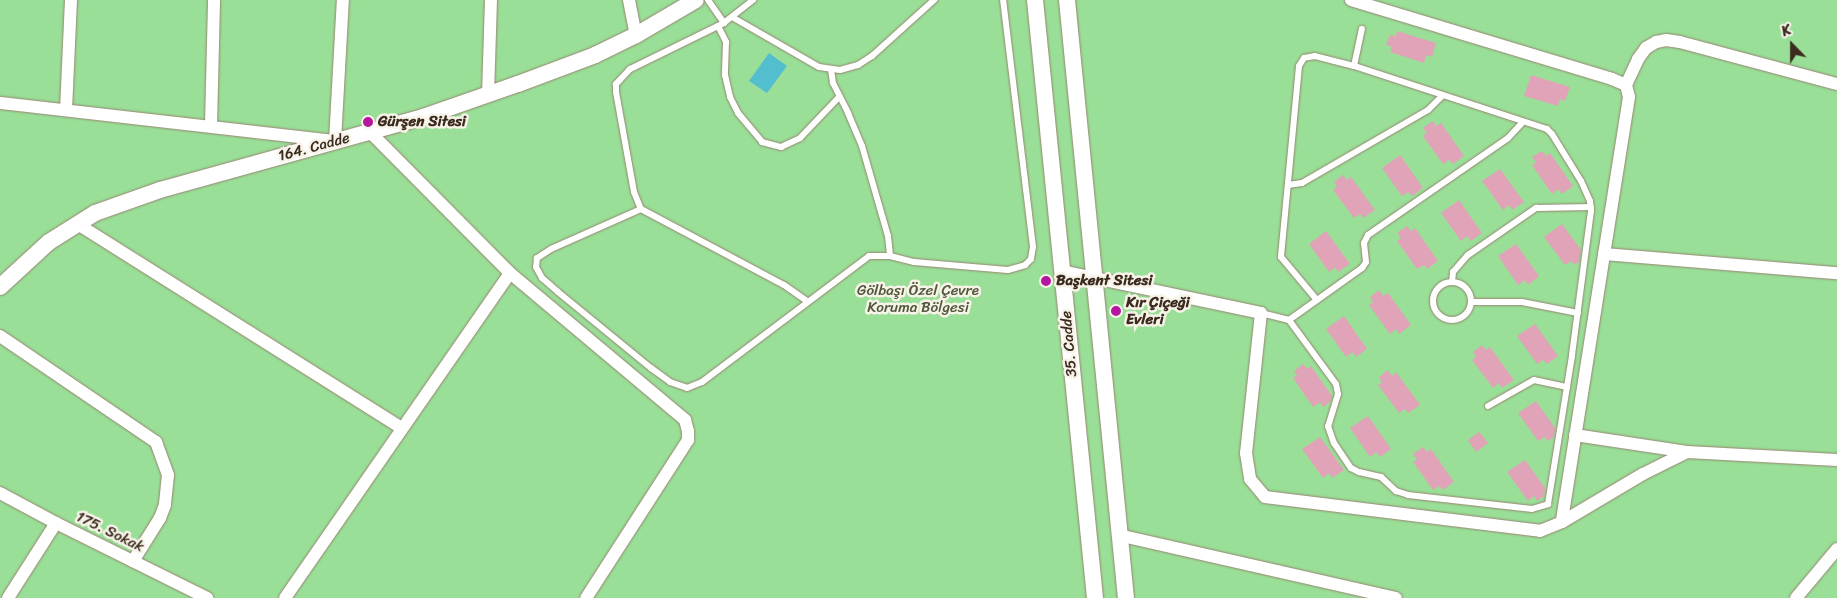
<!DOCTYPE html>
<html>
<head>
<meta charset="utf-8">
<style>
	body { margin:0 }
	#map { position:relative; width:1837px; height:598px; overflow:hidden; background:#f5e0c8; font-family:Sriracha,sans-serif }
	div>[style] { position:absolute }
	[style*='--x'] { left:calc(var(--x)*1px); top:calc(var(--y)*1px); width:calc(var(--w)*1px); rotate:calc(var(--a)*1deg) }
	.green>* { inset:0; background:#99df97 }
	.water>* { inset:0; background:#53bece }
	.building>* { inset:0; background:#e0a3b7 }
	.roads { filter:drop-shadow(0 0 1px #988573) drop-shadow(0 0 1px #988573) }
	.service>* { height:6px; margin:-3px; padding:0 3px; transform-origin:3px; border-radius:3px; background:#fff }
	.service>.ring { margin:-3px; padding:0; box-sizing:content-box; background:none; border:6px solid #fff; border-radius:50% }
	.minor>* { height:12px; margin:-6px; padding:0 6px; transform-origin:6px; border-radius:6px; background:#fff }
	.tertiary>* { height:16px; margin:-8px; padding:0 8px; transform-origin:8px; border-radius:8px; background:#fff }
	.dots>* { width:14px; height:14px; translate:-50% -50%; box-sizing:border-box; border:2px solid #f7f3e8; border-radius:50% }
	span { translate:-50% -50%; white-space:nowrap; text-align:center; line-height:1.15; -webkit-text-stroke:5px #f7f3e8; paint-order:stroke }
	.poi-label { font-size:15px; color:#3b2a1e; font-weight:700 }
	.left { translate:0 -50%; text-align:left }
	.street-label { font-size:15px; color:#3b2a1e }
	.park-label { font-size:15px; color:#52573c }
	.north { position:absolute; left:1767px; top:20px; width:50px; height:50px; -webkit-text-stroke:4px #f7f3e8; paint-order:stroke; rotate:338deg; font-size:14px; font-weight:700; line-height:20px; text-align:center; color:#3b2a1e }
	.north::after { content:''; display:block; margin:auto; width:18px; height:22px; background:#3b2a1e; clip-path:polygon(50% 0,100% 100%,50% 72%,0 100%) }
</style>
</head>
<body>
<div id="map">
	<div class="green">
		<i style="clip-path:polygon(0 0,1837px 0,1837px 598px,0 598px)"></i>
	</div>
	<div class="water">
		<i style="clip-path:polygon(769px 53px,787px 66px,767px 93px,749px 81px)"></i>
	</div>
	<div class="building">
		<i style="clip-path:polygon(1397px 31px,1436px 43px,1432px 57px,1426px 55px,1424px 63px,1390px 52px,1392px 47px,1386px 45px,1390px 35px,1396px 36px)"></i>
		<i style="clip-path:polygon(1531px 75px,1570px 87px,1565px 101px,1560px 99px,1558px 106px,1524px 96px)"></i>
		<i style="clip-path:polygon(1433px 121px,1436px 126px,1441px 123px,1464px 156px,1453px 164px,1449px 160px,1443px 164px,1423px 136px,1427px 133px,1423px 128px)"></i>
		<i style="clip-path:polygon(1542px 151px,1546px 156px,1550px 153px,1573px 186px,1562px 194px,1558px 189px,1552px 194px,1532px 165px,1536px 162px,1532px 157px)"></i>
		<i style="clip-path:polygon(1400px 155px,1423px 188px,1412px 196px,1408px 192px,1402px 196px,1382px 168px)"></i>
		<i style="clip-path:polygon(1500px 169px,1524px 202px,1512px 210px,1509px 205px,1503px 210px,1482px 181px)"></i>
		<i style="clip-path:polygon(1343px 175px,1347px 180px,1351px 177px,1375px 210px,1363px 218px,1360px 214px,1354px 218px,1333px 190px,1337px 187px,1334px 182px)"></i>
		<i style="clip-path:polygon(1459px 200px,1482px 233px,1471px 241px,1467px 236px,1461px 241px,1441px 213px)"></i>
		<i style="clip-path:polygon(1562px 224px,1581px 250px,1579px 262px,1574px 265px,1571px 261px,1565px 265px,1544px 237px)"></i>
		<i style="clip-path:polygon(1407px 226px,1411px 231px,1415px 228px,1438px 261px,1427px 269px,1424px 265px,1417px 269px,1397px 241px,1401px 238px,1397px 233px)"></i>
		<i style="clip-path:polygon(1326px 231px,1350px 264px,1338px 272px,1335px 267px,1329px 272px,1309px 244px)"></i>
		<i style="clip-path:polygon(1516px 244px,1539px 276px,1528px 285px,1525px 280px,1518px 285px,1498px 256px)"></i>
		<i style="clip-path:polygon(1379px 290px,1383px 296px,1388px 293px,1411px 325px,1399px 334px,1396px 329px,1390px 334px,1369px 305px,1373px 302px,1370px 297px)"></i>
		<i style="clip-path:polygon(1344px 316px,1367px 349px,1356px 357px,1353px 352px,1346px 357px,1326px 329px)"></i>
		<i style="clip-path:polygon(1535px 324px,1558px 356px,1547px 364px,1543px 360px,1537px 364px,1517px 336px)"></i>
		<i style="clip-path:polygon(1482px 345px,1486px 350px,1490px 347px,1514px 380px,1502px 388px,1499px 383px,1493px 388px,1472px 360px,1476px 357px,1473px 352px)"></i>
		<i style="clip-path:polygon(1303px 364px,1307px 369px,1311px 366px,1332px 396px,1330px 402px,1323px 407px,1320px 402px,1313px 407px,1293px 378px,1297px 375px,1294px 371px)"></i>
		<i style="clip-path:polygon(1388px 370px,1392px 376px,1396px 372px,1420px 405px,1408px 413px,1405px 409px,1399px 413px,1378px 385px,1382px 382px,1379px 377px)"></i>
		<i style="clip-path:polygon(1536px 401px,1555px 428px,1554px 437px,1548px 441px,1545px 437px,1538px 441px,1518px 413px)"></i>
		<i style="clip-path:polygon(1368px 416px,1391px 449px,1380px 457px,1376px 452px,1370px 457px,1350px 428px)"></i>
		<i style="clip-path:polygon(1479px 432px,1488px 443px,1476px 452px,1468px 440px)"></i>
		<i style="clip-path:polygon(1320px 437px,1344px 470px,1332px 478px,1329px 473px,1323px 478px,1302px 449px)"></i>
		<i style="clip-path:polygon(1423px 447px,1427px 452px,1431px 449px,1454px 482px,1443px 490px,1439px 486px,1433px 490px,1413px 462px,1417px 459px,1413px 454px)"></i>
		<i style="clip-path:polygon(1525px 460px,1545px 488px,1544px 496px,1537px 501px,1534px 496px,1528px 501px,1507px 472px)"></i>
	</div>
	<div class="roads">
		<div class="service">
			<i style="--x:708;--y:0;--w:28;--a:55"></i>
			<i style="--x:753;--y:0;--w:37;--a:142"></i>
			<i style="--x:724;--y:23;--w:105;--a:153.9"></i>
			<i style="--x:630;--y:69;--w:21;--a:133"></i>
			<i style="--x:616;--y:84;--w:8;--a:90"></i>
			<i style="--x:616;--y:92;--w:102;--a:79.8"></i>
			<i style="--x:634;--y:192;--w:18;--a:68"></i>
			<i style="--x:641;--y:209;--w:162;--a:28"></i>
			<i style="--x:784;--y:285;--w:28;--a:35"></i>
			<i style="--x:732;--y:17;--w:100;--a:29.9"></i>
			<i style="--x:819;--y:67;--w:21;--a:8"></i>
			<i style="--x:840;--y:70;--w:19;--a:-16"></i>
			<i style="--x:858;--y:65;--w:17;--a:-33"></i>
			<i style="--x:872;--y:56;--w:84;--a:-42.1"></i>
			<i style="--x:718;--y:26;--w:18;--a:63"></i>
			<i style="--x:726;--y:42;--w:33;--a:92"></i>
			<i style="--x:725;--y:75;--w:23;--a:77"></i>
			<i style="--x:730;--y:97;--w:18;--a:63"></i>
			<i style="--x:738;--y:113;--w:38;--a:50"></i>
			<i style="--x:762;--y:142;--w:20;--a:15"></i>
			<i style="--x:781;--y:147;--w:21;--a:-25"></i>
			<i style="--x:800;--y:138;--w:57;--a:-46.4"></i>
			<i style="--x:1354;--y:66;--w:38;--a:-78"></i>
			<i style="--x:831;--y:69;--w:14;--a:82"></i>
			<i style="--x:833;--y:83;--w:34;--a:63"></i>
			<i style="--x:848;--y:113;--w:36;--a:67"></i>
			<i style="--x:862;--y:146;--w:94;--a:73.9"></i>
			<i style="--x:888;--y:236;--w:20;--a:84"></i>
			<i style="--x:1288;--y:185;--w:14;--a:-8"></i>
			<i style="--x:1302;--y:183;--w:146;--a:-30.1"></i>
			<i style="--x:1428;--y:110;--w:21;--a:-45"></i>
			<i style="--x:641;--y:209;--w:98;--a:156"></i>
			<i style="--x:551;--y:249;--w:17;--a:147"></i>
			<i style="--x:537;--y:258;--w:9;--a:96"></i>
			<i style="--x:536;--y:267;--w:13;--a:61"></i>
			<i style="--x:542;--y:278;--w:21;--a:41"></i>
			<i style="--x:558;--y:292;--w:120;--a:39.3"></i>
			<i style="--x:651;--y:368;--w:24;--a:36"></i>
			<i style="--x:670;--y:382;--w:18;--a:19"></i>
			<i style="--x:687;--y:388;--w:16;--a:-22"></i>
			<i style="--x:702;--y:382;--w:209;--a:-37"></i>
			<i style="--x:869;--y:256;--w:21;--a:0"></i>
			<i style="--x:890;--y:256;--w:25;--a:14"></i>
			<i style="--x:914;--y:262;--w:94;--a:4.9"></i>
			<i style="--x:1008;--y:270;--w:18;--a:-16"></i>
			<i style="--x:1025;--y:265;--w:8;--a:-45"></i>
			<i style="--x:1031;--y:259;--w:12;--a:-81"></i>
			<i style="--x:1033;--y:247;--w:249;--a:-96.9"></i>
			<i style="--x:1452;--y:282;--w:10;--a:-84"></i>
			<i style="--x:1453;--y:272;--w:23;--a:-49"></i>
			<i style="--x:1468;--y:255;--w:83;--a:-34.7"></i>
			<i style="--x:1536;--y:208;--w:55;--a:-1"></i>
			<i class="ring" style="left:1433px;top:282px;width:32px;height:32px"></i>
			<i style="--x:1471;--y:302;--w:51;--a:0"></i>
			<i style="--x:1522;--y:302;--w:57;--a:11.1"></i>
			<i style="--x:1261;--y:313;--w:29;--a:14"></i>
			<i style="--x:1289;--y:320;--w:90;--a:-35.5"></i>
			<i style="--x:1362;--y:268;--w:7;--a:-56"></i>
			<i style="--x:1366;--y:262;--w:19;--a:-96"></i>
			<i style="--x:1364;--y:243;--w:9;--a:-63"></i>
			<i style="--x:1368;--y:235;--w:170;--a:-34.7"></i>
			<i style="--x:1508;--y:138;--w:22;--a:-47"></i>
			<i style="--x:1289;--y:320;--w:79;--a:53.7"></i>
			<i style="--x:1336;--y:384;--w:10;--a:79"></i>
			<i style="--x:1338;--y:394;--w:34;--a:107"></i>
			<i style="--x:1328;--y:426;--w:18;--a:71"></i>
			<i style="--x:1334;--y:443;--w:30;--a:56"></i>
			<i style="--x:1351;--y:468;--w:9;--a:27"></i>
			<i style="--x:1359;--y:472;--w:23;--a:13"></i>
			<i style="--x:1381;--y:477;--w:21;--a:43"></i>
			<i style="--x:1396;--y:491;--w:13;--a:18"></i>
			<i style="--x:1408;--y:495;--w:125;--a:6.4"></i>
			<i style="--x:1532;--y:509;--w:17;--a:-17"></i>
			<i style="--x:1548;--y:504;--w:151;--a:-80.8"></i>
			<i style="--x:1572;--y:355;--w:145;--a:-82.5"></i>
			<i style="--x:1591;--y:211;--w:10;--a:-96"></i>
			<i style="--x:1590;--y:201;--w:22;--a:-114"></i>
			<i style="--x:1581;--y:181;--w:55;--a:-121.7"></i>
			<i style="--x:1552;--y:134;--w:7;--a:-135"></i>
			<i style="--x:1547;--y:129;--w:203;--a:-161.9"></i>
			<i style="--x:1354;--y:66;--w:40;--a:-165.6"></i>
			<i style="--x:1315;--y:56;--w:11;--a:170"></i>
			<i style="--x:1304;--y:58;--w:9;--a:122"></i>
			<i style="--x:1299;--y:66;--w:192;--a:95.4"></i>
			<i style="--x:1281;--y:257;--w:56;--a:50.1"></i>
			<i style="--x:1488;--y:406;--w:53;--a:-29.5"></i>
			<i style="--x:1534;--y:380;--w:34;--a:12"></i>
		</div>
		<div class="minor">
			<i style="--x:629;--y:0;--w:36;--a:79"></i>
			<i style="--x:1351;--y:0;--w:273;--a:16.8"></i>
			<i style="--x:1612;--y:79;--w:15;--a:23"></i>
			<i style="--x:1626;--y:85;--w:12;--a:76"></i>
			<i style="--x:1629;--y:97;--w:430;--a:99"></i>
			<i style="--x:1626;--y:85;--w:29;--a:-65"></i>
			<i style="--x:1638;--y:59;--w:14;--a:-54"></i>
			<i style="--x:1646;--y:48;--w:12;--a:-31"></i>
			<i style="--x:1656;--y:42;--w:10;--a:-11"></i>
			<i style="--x:1666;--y:40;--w:14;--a:8"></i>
			<i style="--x:1680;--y:42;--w:163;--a:15"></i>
			<i style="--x:488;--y:95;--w:95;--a:-88.2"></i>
			<i style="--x:0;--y:103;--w:337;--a:6.5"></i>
			<i style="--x:335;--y:141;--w:141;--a:-86.8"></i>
			<i style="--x:66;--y:110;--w:110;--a:-87.4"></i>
			<i style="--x:211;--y:125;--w:125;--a:-88.6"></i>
			<i style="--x:370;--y:132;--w:199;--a:45.2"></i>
			<i style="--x:510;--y:273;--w:229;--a:40"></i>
			<i style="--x:685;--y:420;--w:11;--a:75"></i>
			<i style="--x:688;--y:431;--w:9;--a:90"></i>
			<i style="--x:688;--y:440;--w:188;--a:122.8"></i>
			<i style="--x:76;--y:223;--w:385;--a:32.2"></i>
			<i style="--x:1604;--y:254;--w:234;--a:4.7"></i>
			<i style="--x:1062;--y:271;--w:203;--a:11.9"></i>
			<i style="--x:1261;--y:313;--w:141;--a:96.1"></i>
			<i style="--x:1246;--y:453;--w:26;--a:81"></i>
			<i style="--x:1250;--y:479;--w:23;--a:50"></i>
			<i style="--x:1265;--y:497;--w:277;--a:7"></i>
			<i style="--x:1540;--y:531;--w:24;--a:-22"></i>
			<i style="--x:1562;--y:522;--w:94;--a:-30.7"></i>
			<i style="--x:1643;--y:474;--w:49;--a:-26.6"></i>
			<i style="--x:0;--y:336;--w:189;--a:34.2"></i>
			<i style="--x:156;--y:442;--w:35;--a:70"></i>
			<i style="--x:168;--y:475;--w:30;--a:96"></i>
			<i style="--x:165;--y:505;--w:14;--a:111"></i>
			<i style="--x:160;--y:518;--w:51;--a:122.1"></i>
			<i style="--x:1575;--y:435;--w:113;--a:8.6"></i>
			<i style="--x:1687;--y:452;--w:150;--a:3.1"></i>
			<i style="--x:0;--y:493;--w:64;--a:28.2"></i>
			<i style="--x:56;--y:523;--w:169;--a:26.4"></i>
			<i style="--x:1118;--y:535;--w:285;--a:12.8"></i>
			<i style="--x:8;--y:598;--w:89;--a:-57.4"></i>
			<i style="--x:285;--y:598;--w:395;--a:-55.3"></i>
			<i style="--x:1796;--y:598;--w:64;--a:-50.1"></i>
		</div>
		<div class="tertiary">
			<i style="--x:1035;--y:0;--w:601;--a:84.27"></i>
			<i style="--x:1067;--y:0;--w:601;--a:84.37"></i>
			<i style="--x:0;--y:287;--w:67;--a:-42.6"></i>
			<i style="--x:49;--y:242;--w:54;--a:-32.2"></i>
			<i style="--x:95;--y:213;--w:69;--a:-19.5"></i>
			<i style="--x:160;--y:190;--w:273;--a:-15.5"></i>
			<i style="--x:423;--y:117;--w:101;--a:-19.2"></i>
			<i style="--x:518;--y:84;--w:82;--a:-20.6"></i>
			<i style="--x:595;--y:55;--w:46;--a:-26"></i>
			<i style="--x:636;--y:35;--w:69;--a:-30.3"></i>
		</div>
	</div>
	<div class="dots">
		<i style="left:368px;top:122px;background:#b5179e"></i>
		<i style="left:1046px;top:281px;background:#b5179e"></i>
		<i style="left:1116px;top:311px;background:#b5179e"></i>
	</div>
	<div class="poi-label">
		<span class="left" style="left:378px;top:122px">Gürşen Sitesi</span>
		<span class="left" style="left:1056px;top:281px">Başkent Sitesi</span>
		<span class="left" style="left:1126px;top:311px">Kır Çiçeği<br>Evleri</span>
	</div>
	<div class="street-label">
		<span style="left:314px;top:147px;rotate:-15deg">164. Cadde</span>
		<span style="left:1069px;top:344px;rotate:-95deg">35. Cadde</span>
		<span style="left:110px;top:532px;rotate:26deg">175. Sokak</span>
	</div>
	<div class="park-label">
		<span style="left:918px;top:299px">Gölbaşı Özel Çevre<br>Koruma Bölgesi</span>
	</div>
	<div class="north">K</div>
</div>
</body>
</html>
